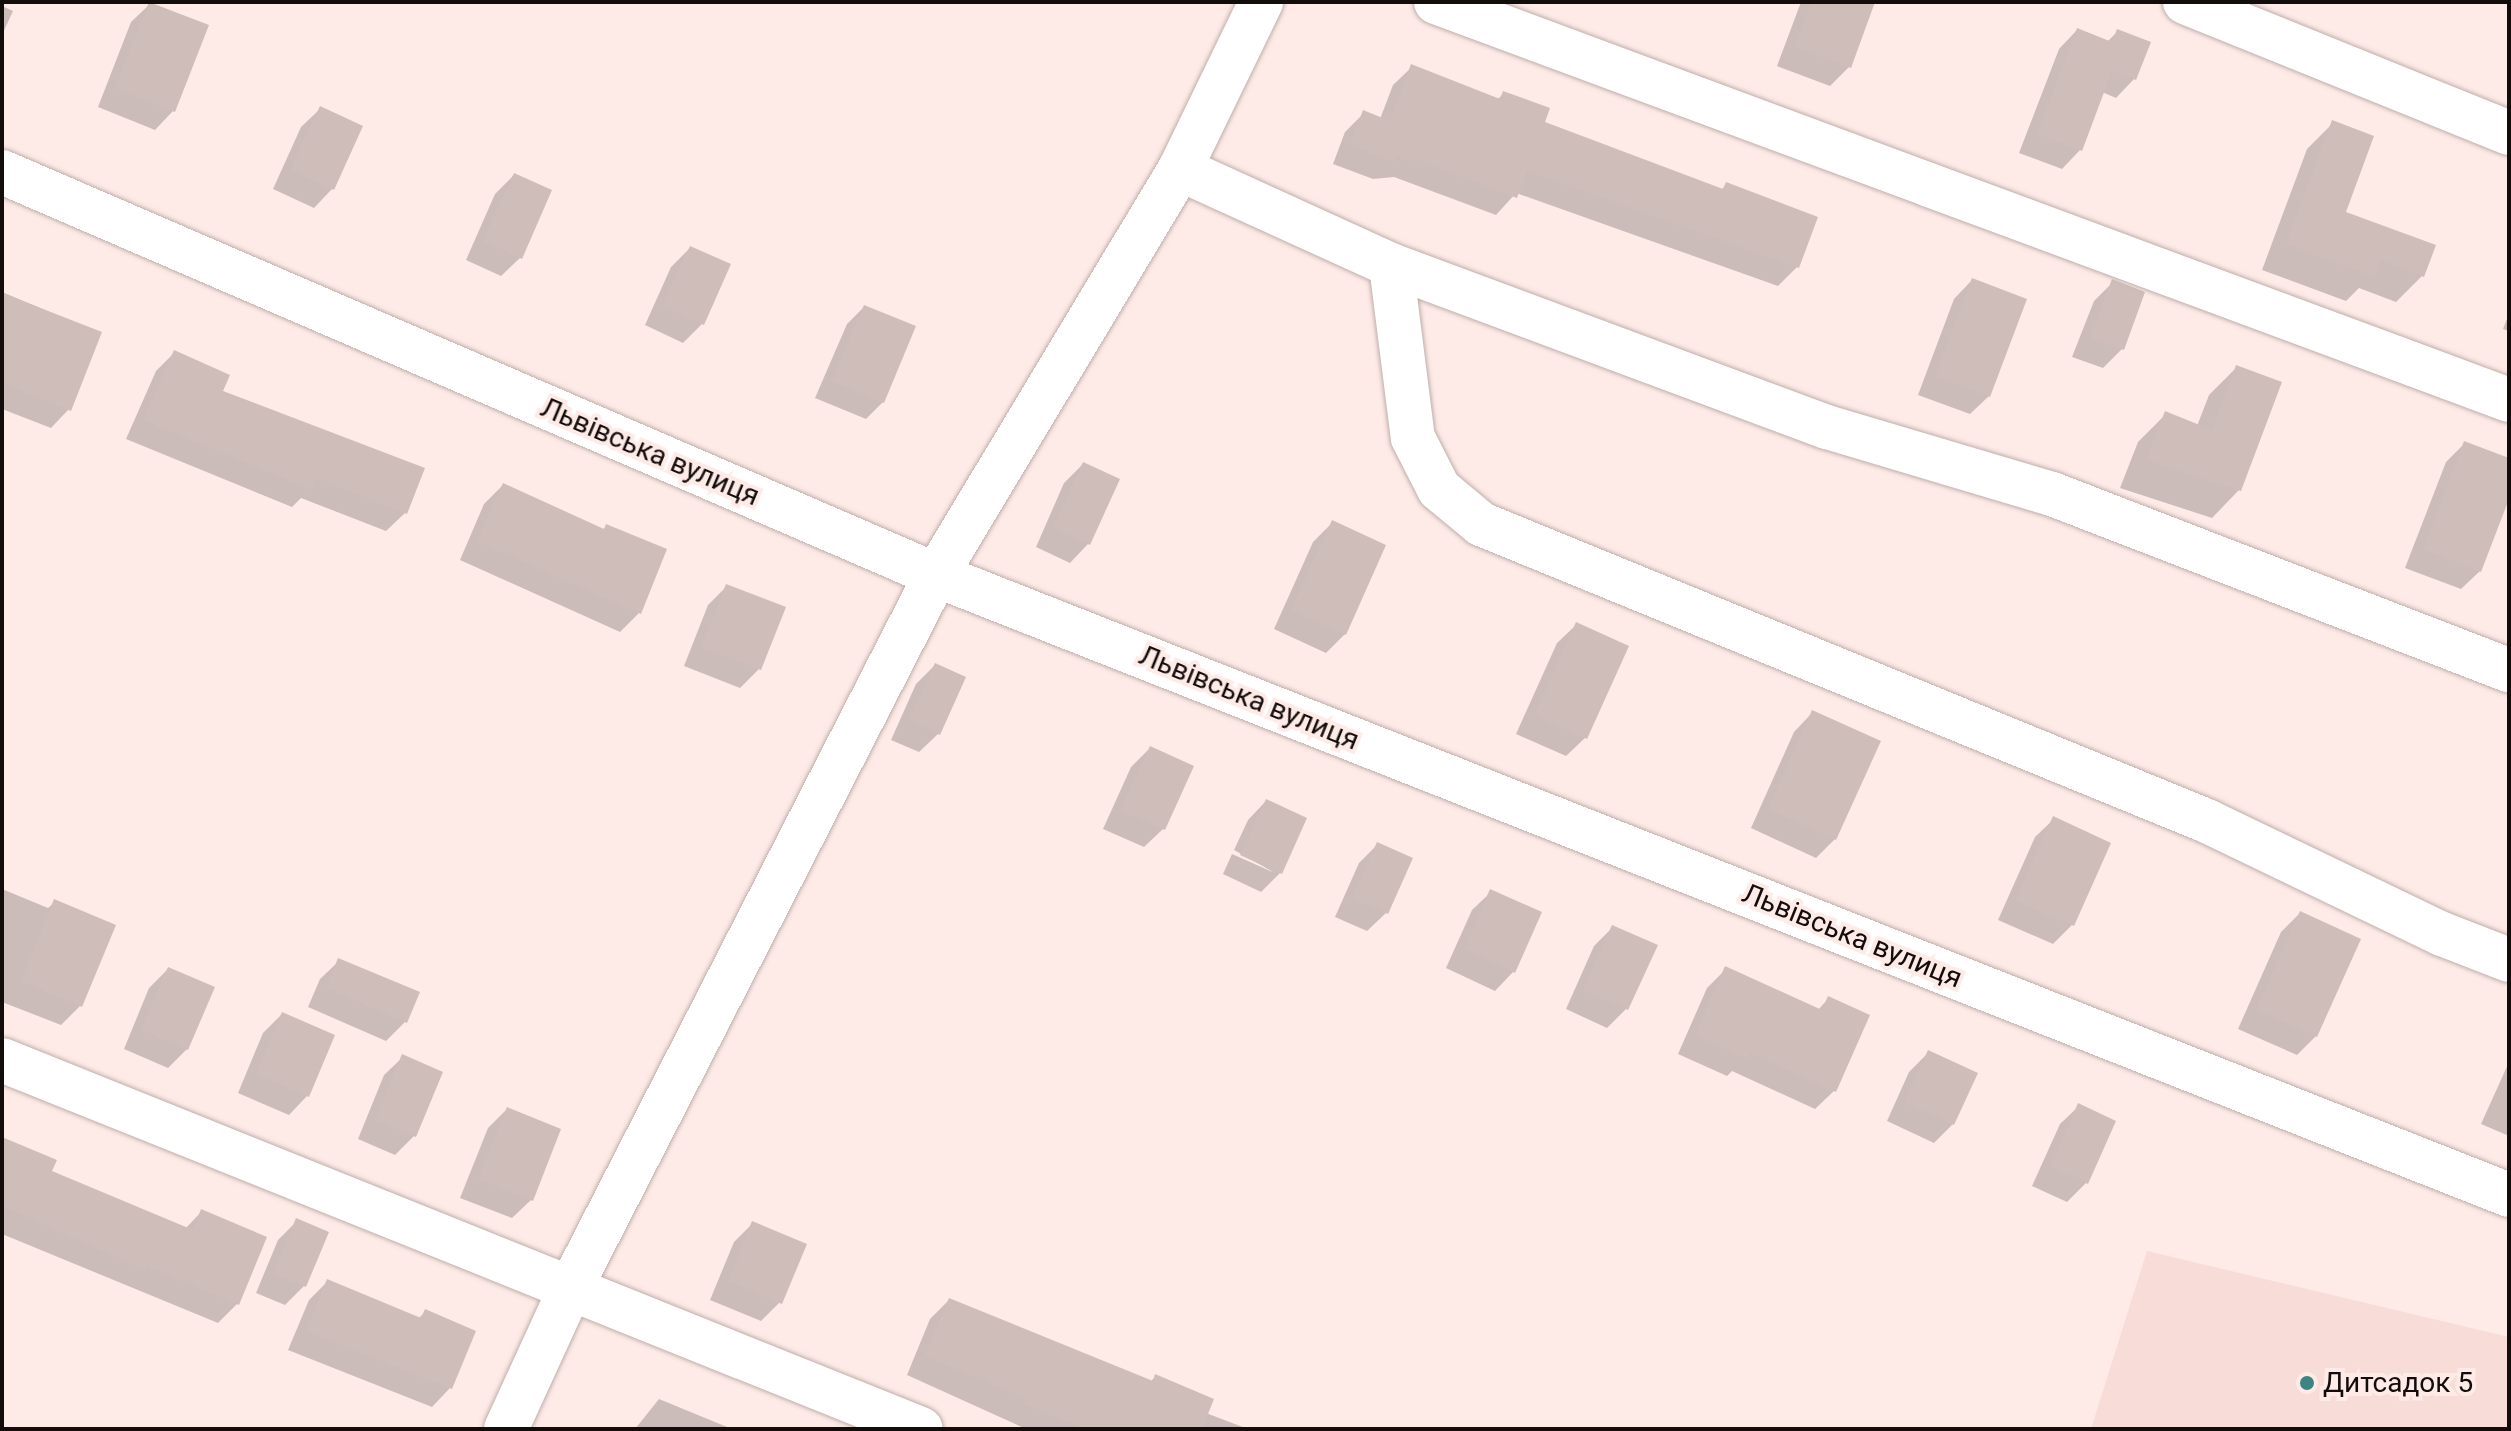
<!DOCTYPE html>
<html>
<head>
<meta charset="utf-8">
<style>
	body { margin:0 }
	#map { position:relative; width:2511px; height:1431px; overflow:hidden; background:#feebe8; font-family:Roboto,sans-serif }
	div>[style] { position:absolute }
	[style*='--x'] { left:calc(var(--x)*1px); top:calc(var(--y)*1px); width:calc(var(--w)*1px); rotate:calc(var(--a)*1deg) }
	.built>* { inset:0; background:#f7dcd7 }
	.shadow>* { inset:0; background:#0003 }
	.building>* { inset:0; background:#cfbdba }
	.roads { filter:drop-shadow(0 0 2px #bfaeaa) drop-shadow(0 0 2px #bfaeaa) }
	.minor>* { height:44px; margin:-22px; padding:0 22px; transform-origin:22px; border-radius:22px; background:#fff }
	.dots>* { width:22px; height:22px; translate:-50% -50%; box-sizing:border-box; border:4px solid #feebe8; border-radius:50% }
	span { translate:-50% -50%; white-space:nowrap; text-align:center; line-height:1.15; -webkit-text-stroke:8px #feebe8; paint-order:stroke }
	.street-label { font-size:28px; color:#120c0b }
	.poi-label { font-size:28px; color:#120c0b }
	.left { translate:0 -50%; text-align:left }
	.frame { position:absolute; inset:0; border:4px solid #120c0b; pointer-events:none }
</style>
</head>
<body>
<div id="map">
	<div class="built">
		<i style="clip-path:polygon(2147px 1251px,2509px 1337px,2509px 1429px,2091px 1429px)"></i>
	</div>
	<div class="shadow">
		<i style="clip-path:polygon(1801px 2px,1873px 2px,1849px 67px,1830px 86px,1777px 66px)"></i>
		<i style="clip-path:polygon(150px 4px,173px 111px,155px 130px,98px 107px,131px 22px)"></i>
		<i style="clip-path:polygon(2px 6px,13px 11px,2px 35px)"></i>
		<i style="clip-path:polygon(2077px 30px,2107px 42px,2118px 31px,2134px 79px,2116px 98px,2102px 92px,2080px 150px,2062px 169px,2019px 153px,2059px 49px)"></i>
		<i style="clip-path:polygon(1412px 67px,1497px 100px,1504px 93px,1542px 123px,1721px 190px,1726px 185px,1797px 267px,1778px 286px,1516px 193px,1496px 215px,1394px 177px,1373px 179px,1333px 164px,1345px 132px,1364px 113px,1380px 119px,1393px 85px)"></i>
		<i style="clip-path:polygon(320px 109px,332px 189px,314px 208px,273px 189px,301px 127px)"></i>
		<i style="clip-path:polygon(2333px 123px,2343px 213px,2422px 276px,2396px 302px,2359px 288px,2346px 301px,2262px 270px,2307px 149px)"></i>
		<i style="clip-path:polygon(514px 175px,520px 258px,501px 276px,466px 260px,495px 194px)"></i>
		<i style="clip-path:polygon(690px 248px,702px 324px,683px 343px,645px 325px,671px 267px)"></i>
		<i style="clip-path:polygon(1972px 280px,1989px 396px,1970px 414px,1918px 395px,1954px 299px)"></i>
		<i style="clip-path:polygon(2113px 282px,2143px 293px,2122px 349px,2103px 368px,2072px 357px,2094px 301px)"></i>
		<i style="clip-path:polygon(2px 292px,100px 333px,69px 409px,51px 428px,2px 409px)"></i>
		<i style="clip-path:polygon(864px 307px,883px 402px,866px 419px,815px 398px,847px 324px)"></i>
		<i style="clip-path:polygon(2509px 314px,2509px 331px,2503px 329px)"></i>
		<i style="clip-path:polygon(175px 352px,220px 392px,405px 513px,386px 531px,301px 498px,292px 507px,126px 439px,156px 371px)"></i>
		<i style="clip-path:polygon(2237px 367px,2239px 490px,2212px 518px,2120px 488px,2138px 442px,2166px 414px,2197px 426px,2209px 395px)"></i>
		<i style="clip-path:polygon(2465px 443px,2509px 460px,2509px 493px,2480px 571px,2461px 589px,2405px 568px,2446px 462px)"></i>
		<i style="clip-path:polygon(1083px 464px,1088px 544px,1070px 563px,1036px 547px,1064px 483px)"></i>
		<i style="clip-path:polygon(503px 485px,602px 530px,606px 527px,664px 550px,639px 613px,620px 632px,460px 560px,484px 504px)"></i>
		<i style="clip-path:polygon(1332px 523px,1345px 634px,1326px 653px,1274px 629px,1313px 542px)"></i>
		<i style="clip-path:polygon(727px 586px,783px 608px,759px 669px,740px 688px,684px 666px,708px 605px)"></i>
		<i style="clip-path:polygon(1576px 625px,1585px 738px,1566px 756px,1516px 734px,1557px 643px)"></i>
		<i style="clip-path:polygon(935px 665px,938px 734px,919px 752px,891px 740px,916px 684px)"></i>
		<i style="clip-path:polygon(1812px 713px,1835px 839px,1816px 858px,1751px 828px,1794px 732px)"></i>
		<i style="clip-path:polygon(1150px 748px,1163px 829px,1144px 847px,1103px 829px,1131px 767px)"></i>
		<i style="clip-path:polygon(1266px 801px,1305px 819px,1280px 873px,1261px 892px,1223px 874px,1232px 854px,1275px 873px,1234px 850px,1248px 820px)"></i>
		<i style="clip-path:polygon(2054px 819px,2109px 844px,2072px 925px,2053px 944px,1998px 920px,2035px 837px)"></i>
		<i style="clip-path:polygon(1378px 844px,1386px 913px,1367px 931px,1335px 917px,1359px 863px)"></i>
		<i style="clip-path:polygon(2px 889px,48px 908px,55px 902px,80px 1006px,61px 1025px,2px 1002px)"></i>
		<i style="clip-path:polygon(1491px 892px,1513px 972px,1495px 991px,1446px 968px,1472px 910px)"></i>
		<i style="clip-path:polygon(2300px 913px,2316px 1036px,2297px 1055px,2238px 1029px,2281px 932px)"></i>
		<i style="clip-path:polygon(1613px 927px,1626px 1009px,1607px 1028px,1566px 1009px,1594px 946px)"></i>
		<i style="clip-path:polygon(339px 961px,405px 1022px,386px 1041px,308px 1007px,320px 979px)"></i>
		<i style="clip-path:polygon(168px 969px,187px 1049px,168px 1068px,124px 1049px,149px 988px)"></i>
		<i style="clip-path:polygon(1726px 969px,1818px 1010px,1828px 999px,1834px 1091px,1815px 1109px,1732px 1071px,1727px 1076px,1678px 1054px,1707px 988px)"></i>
		<i style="clip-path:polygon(282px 1014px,307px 1096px,289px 1115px,238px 1093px,263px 1033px)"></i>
		<i style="clip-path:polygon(1928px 1053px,1953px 1124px,1934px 1143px,1887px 1121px,1909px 1072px)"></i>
		<i style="clip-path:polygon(403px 1057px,441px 1073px,414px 1136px,395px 1155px,358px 1139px,384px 1075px)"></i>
		<i style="clip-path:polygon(2509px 1062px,2509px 1136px,2481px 1124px)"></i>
		<i style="clip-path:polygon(2079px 1106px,2086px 1183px,2067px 1202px,2032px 1186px,2060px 1124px)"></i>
		<i style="clip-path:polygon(507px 1109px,531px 1200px,512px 1218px,460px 1198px,488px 1128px)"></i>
		<i style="clip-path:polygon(2px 1139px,49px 1172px,185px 1229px,202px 1211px,237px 1304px,218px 1323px,2px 1234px)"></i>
		<i style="clip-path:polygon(297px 1221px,304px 1286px,285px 1305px,256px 1293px,278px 1240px)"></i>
		<i style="clip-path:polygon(753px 1223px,780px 1302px,761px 1321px,710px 1300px,734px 1242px)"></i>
		<i style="clip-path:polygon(328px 1281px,418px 1319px,425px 1312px,450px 1388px,432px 1407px,288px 1350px,309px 1300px)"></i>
		<i style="clip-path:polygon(949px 1300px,1150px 1382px,1156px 1376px,1206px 1413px,1248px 1429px,1026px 1429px,907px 1375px,930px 1319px)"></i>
		<i style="clip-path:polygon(659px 1399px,732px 1429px,635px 1429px)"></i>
	</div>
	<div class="building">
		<i style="clip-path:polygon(149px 2px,209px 25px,175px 112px,115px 88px)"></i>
		<i style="clip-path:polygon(1811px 2px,1875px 2px,1851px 68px,1795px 47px)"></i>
		<i style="clip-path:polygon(2077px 28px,2112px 42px,2117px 29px,2151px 42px,2136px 80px,2112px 71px,2082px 151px,2037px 134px)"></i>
		<i style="clip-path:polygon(1411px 64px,1500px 99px,1503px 91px,1550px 108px,1545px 122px,1723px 189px,1726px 182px,1818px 217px,1799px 268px,1527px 171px,1517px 198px,1413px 158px,1411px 162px,1396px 156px,1394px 162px,1350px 145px,1363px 110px,1390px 121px)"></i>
		<i style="clip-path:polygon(320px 106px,363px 126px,334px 190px,290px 170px)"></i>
		<i style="clip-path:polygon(2332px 120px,2374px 136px,2346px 212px,2436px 245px,2424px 277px,2380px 260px,2374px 277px,2286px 244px)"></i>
		<i style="clip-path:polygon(514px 173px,552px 190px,522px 259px,483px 241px)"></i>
		<i style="clip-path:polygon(690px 246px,731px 264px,704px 325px,662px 306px)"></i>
		<i style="clip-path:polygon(1972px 278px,2027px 299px,1990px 397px,1935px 376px)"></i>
		<i style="clip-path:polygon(2112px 279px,2145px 292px,2124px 350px,2090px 338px)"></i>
		<i style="clip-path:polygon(2px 293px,102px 332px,71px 411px,2px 383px)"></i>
		<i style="clip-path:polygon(864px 305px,916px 326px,884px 403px,831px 381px)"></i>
		<i style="clip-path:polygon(174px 350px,230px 375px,223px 391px,425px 468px,407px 514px,317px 478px,312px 490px,143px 420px)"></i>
		<i style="clip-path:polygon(2236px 365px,2282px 382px,2241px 491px,2146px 460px,2165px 411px,2212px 430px)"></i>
		<i style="clip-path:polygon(2464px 441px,2509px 458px,2509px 499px,2481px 572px,2423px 549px)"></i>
		<i style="clip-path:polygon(1083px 462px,1120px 479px,1090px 545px,1053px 528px)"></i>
		<i style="clip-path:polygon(503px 483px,604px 529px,606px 524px,667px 549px,641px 614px,477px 541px)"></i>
		<i style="clip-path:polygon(1332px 520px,1386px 545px,1346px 635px,1291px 610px)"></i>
		<i style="clip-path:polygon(726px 584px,786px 607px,761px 670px,701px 647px)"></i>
		<i style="clip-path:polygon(1576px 622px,1629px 646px,1587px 739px,1534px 715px)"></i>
		<i style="clip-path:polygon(935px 663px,966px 677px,940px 735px,909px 720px)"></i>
		<i style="clip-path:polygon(1812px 710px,1881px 741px,1836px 840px,1768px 809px)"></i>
		<i style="clip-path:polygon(1150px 746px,1194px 766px,1165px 830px,1120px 810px)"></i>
		<i style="clip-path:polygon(1266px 799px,1307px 818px,1282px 874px,1240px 855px)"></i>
		<i style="clip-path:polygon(2053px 816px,2111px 843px,2074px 926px,2015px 901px)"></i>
		<i style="clip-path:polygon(1377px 842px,1413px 858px,1388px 914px,1352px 898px)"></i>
		<i style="clip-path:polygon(1490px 889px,1542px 912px,1515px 973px,1464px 949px)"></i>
		<i style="clip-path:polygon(54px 899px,116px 925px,82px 1007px,21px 981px)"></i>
		<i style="clip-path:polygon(2300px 911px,2361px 939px,2317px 1037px,2256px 1010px)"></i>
		<i style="clip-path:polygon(1612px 925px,1658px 945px,1628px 1010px,1583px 990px)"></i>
		<i style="clip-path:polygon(338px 958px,420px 992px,407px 1023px,326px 988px)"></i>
		<i style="clip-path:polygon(1725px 966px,1822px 1010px,1828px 996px,1870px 1015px,1836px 1092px,1750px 1053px,1747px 1059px,1695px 1035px)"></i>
		<i style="clip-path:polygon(168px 967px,215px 987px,188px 1050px,141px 1030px)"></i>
		<i style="clip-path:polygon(282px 1012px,335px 1035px,309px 1097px,256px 1074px)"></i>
		<i style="clip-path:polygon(1928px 1050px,1978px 1073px,1954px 1125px,1904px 1102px)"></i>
		<i style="clip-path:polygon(402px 1054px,443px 1072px,416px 1137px,375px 1120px)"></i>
		<i style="clip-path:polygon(2078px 1103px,2116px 1121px,2088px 1184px,2050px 1167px)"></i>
		<i style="clip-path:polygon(507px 1107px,561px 1129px,533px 1201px,478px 1179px)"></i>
		<i style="clip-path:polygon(2px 1137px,57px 1160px,52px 1171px,193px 1230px,201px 1209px,267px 1237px,239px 1305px,147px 1266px,145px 1270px,2px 1206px)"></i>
		<i style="clip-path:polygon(296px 1218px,329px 1232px,306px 1287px,273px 1274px)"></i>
		<i style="clip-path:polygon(752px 1221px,807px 1244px,782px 1304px,728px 1281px)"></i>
		<i style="clip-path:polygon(327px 1279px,421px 1318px,425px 1309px,476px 1331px,452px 1389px,306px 1331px)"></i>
		<i style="clip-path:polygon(949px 1298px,1153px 1381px,1155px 1374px,1214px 1399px,1202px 1429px,1084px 1429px,1024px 1404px,1026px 1398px,924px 1356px)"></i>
	</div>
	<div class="roads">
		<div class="minor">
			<i style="--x:1436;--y:2;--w:1144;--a:20.35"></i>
			<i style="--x:2185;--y:2;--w:349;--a:22"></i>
			<i style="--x:1180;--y:169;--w:232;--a:24.5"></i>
			<i style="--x:1391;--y:265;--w:465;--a:20.4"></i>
			<i style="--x:1827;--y:427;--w:235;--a:16.6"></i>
			<i style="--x:2052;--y:494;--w:490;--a:21.1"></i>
			<i style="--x:2;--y:172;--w:1017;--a:23.34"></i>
			<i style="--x:936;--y:575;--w:1691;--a:21.51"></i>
			<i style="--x:1391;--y:265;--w:174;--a:82.8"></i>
			<i style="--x:1413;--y:438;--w:57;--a:63"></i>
			<i style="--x:1439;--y:489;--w:55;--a:39.8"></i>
			<i style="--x:1481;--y:524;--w:784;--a:22.25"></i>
			<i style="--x:2207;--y:821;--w:261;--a:25.7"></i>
			<i style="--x:2442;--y:934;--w:72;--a:21.2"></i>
			<i style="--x:2;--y:1060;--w:990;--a:21.88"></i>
			<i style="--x:506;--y:1429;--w:156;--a:-65.4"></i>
			<i style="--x:571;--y:1287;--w:800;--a:-62.86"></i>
			<i style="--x:936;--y:575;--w:474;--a:-59"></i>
			<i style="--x:1180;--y:169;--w:186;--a:-64.1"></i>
		</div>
	</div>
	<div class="dots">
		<i style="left:2307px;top:1383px;background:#3c8583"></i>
	</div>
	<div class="street-label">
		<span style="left:650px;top:452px;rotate:23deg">Львівська вулиця</span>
		<span style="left:1249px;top:698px;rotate:22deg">Львівська вулиця</span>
		<span style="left:1852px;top:936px;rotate:22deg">Львівська вулиця</span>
	</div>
	<div class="poi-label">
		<span class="left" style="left:2323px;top:1383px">Дитсадок 5</span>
	</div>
	<div class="frame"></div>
</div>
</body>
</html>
